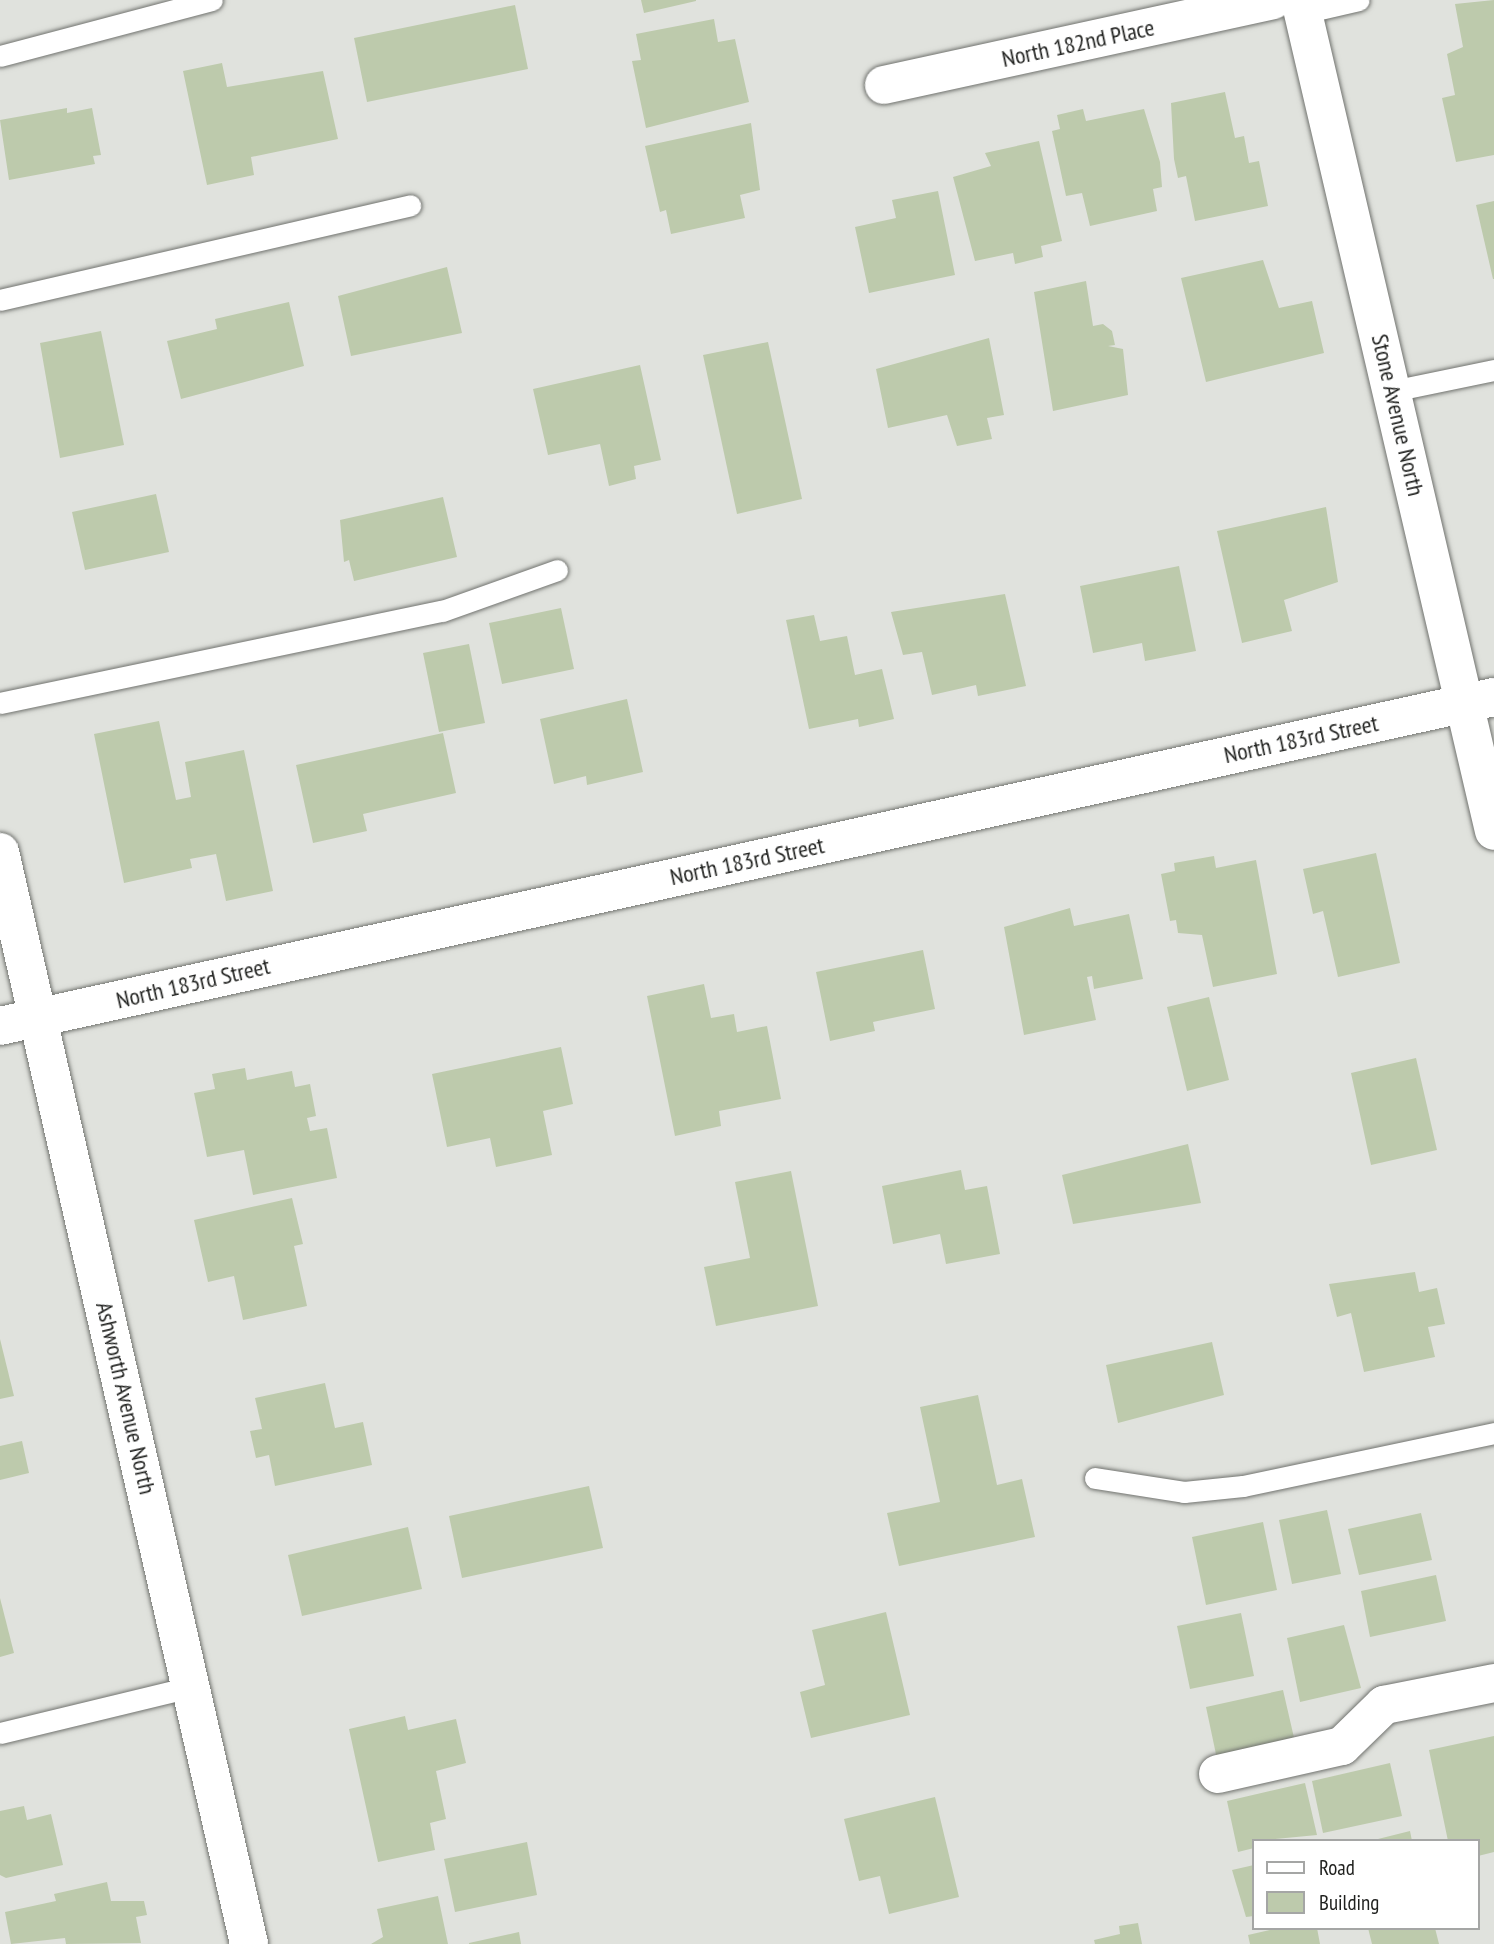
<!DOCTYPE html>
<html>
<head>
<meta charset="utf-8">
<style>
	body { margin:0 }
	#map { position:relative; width:1494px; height:1944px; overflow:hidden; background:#e0e2dd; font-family:"PT Sans Narrow",sans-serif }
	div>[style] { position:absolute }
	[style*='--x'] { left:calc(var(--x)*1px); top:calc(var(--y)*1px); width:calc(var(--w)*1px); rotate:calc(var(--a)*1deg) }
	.building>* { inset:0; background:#bdcaac }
	.roads { filter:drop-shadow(0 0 2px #71736f) drop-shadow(0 0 2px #71736f) }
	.lane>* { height:21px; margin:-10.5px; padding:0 10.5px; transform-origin:10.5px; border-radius:10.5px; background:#fff }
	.street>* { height:38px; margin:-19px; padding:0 19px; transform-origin:19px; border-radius:19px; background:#fff }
	.secondary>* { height:38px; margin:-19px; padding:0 19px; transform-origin:19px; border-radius:19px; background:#fff }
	span { translate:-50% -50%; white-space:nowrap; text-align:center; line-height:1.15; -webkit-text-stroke:5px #fff; paint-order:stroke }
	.street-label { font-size:24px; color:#1f201e }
	.legend { position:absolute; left:1252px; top:1839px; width:228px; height:91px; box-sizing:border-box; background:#fff; border:2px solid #a5a6a5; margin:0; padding:9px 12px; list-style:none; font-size:21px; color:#1f201e }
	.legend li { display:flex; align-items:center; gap:14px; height:35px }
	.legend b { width:35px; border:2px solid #a5a6a5 }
</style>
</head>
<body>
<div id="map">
	<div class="building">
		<i style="clip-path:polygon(641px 0,696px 0,696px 1px,644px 13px)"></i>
		<i style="clip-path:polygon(1494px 0,1494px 155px,1456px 162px,1442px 98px,1455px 95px,1447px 54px,1463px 47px,1455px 4px)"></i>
		<i style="clip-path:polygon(515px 5px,528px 69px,367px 102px,354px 38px)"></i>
		<i style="clip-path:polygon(714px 19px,718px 42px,735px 39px,749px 102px,646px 128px,632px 61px,641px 60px,636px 34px)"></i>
		<i style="clip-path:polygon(222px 63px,227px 87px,323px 71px,338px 139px,251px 157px,254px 175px,207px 185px,183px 71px)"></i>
		<i style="clip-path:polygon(1225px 92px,1235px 138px,1244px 136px,1249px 163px,1259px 161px,1268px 206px,1195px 221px,1186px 176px,1178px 178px,1174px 159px,1171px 103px)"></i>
		<i style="clip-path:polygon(67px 108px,67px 113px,92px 108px,101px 155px,93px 156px,95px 164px,9px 180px,0 120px)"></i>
		<i style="clip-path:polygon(1083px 109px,1086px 121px,1144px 109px,1160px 162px,1162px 187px,1153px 189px,1157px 211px,1090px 226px,1082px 193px,1066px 196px,1052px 131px,1060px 129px,1057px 115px)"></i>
		<i style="clip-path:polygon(751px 123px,760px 190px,740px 195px,745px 218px,671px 234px,666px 210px,660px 212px,645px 146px)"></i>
		<i style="clip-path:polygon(1039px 141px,1062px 241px,1041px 246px,1043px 257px,1015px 264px,1013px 253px,975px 261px,953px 177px,991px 166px,985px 153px)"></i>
		<i style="clip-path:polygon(938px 191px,955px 275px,869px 293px,855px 227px,896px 218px,892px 200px)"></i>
		<i style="clip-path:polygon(1494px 201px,1494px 279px,1493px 279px,1476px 205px)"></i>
		<i style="clip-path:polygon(1263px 260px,1279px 308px,1312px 301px,1324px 353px,1206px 382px,1181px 278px)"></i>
		<i style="clip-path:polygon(447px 267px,462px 333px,351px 356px,338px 296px)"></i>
		<i style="clip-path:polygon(1086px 281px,1093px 326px,1103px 324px,1112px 331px,1115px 345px,1108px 346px,1123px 349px,1128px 395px,1053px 411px,1034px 292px)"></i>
		<i style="clip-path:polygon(289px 302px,304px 366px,181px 399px,167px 341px,217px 329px,215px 319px)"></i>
		<i style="clip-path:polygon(101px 331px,124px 445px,60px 458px,40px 343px)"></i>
		<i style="clip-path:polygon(989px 338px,1004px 415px,987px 418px,992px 439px,957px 446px,947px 415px,888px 428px,876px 369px)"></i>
		<i style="clip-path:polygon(768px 342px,802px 499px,737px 514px,703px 355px)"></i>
		<i style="clip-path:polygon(640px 365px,661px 460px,634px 466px,636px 479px,609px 486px,600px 444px,548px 455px,533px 389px)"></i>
		<i style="clip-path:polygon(156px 494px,169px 552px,85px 570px,72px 512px)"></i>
		<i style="clip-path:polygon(443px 497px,457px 557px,354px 581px,349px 560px,344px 562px,340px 520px)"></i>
		<i style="clip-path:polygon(1326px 507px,1338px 582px,1284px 600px,1292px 631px,1242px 643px,1217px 531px)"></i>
		<i style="clip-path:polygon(1179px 566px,1196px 651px,1145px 661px,1142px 643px,1093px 653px,1080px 586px)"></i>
		<i style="clip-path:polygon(1005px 594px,1026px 686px,978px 696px,976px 685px,932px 695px,922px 652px,903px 655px,891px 612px)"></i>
		<i style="clip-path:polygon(561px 608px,574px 669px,502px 684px,489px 623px)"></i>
		<i style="clip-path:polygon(814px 615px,820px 641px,847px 636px,855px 675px,882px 669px,894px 719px,859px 727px,858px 719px,809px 729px,786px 620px)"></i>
		<i style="clip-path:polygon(469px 644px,485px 723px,439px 732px,423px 653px)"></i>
		<i style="clip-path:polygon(627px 699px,643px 772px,587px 785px,586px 776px,554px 784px,540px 719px)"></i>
		<i style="clip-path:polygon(159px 721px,176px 800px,191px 797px,185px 762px,244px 750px,273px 891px,226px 901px,216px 854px,190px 859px,192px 868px,124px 883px,94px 734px)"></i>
		<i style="clip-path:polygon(443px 733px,456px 793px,363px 814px,367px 831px,313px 843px,296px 765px)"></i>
		<i style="clip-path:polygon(1376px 853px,1400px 963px,1338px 977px,1323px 911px,1313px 914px,1303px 869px)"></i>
		<i style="clip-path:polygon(1214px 856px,1216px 868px,1256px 860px,1277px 974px,1213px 987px,1202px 935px,1178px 933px,1176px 920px,1170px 921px,1161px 874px,1175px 871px,1174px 863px)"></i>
		<i style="clip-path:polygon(1070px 908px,1074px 926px,1129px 914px,1143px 979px,1094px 989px,1092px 976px,1087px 977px,1096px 1020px,1024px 1035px,1004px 927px)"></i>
		<i style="clip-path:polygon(923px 950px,935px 1009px,873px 1022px,875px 1031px,830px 1041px,816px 972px)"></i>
		<i style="clip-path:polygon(704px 984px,711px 1018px,734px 1014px,737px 1032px,767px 1026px,781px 1099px,719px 1111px,721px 1126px,675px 1136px,647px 996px)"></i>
		<i style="clip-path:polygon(1209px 997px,1229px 1080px,1187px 1091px,1167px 1007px)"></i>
		<i style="clip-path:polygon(561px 1047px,573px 1104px,543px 1111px,552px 1155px,496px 1167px,490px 1138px,447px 1147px,432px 1074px)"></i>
		<i style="clip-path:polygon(1416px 1058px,1437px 1150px,1371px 1165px,1351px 1073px)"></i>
		<i style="clip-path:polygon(245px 1068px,247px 1080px,292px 1071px,295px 1087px,310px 1084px,316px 1116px,307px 1118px,310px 1131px,327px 1128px,337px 1178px,253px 1195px,244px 1150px,207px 1157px,194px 1093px,215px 1089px,212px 1074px)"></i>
		<i style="clip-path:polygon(1188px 1144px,1201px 1203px,1073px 1224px,1062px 1175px)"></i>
		<i style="clip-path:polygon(961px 1170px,965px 1190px,987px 1186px,1000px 1254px,946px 1264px,940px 1234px,893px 1244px,882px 1186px)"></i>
		<i style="clip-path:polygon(791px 1171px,818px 1306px,716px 1326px,704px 1267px,750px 1258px,735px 1182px)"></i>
		<i style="clip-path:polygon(292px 1198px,303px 1244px,294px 1246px,307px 1306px,243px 1320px,234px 1276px,208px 1282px,194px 1220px)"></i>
		<i style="clip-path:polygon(1415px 1272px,1419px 1292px,1437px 1288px,1445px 1324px,1428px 1327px,1435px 1357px,1364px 1372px,1351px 1313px,1337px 1317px,1329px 1284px)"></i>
		<i style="clip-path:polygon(0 1339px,14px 1396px,0 1399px)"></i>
		<i style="clip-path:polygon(1212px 1342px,1224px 1395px,1118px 1423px,1106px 1365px)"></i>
		<i style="clip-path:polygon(325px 1383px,335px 1428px,363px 1422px,372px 1465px,275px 1486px,269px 1455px,256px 1458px,250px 1431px,262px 1429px,255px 1398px)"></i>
		<i style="clip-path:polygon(978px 1395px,997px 1485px,1022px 1479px,1035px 1537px,899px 1566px,887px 1513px,940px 1502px,920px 1407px)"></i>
		<i style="clip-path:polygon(22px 1441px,29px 1473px,0 1480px,0 1446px)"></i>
		<i style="clip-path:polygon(589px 1486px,603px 1548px,462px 1578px,449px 1516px)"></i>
		<i style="clip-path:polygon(1327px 1510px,1341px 1574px,1292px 1584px,1279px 1520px)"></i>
		<i style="clip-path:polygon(1421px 1513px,1432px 1560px,1359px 1575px,1348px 1529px)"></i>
		<i style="clip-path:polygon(1263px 1522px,1277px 1590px,1206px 1605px,1192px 1537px)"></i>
		<i style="clip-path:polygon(408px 1527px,422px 1589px,302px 1616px,288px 1555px)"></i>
		<i style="clip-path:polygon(1436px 1575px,1446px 1621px,1370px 1637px,1361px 1591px)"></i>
		<i style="clip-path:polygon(0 1598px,14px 1653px,0 1657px)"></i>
		<i style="clip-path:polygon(886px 1612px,910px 1715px,811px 1738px,800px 1692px,825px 1685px,812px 1630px)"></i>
		<i style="clip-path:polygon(1241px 1613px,1254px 1676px,1190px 1689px,1177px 1626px)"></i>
		<i style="clip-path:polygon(1344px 1625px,1361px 1688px,1300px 1702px,1287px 1638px)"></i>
		<i style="clip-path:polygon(1283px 1690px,1295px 1742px,1217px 1759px,1206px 1707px)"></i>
		<i style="clip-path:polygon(405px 1716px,408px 1730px,456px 1719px,466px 1763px,436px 1771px,446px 1819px,430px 1823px,435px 1850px,378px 1862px,349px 1729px)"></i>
		<i style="clip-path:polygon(1494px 1736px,1494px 1852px,1478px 1856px,1478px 1841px,1448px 1841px,1429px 1750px)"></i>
		<i style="clip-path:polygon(1390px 1763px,1402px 1816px,1323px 1833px,1312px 1781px)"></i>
		<i style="clip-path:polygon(1305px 1783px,1317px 1835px,1254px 1841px,1254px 1848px,1238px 1852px,1227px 1801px)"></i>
		<i style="clip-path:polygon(935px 1797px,959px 1897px,889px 1914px,880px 1876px,859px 1881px,844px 1819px)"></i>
		<i style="clip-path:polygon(24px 1806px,27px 1820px,51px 1814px,63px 1865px,6px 1878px,0 1875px,0 1811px)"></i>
		<i style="clip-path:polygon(1410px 1831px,1412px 1841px,1374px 1841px,1374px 1840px)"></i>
		<i style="clip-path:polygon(527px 1842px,537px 1895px,455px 1912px,444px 1859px)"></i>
		<i style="clip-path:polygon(1254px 1865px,1254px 1916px,1246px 1917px,1232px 1870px)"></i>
		<i style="clip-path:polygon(107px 1882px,111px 1901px,144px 1901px,147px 1915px,136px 1917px,141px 1943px,66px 1944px,65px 1938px,11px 1944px,5px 1912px,56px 1901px,54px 1894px)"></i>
		<i style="clip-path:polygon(438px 1896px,448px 1944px,371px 1944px,383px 1937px,377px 1909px)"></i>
		<i style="clip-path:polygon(1138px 1923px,1142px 1944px,1095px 1944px,1094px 1940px,1120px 1934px,1119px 1926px)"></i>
		<i style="clip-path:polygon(1279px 1928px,1317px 1928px,1320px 1944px,1250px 1944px,1248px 1935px)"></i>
		<i style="clip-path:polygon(1368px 1928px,1435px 1928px,1439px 1944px,1372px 1944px)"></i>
		<i style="clip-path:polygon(519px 1932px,521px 1944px,469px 1944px,469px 1943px)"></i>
	</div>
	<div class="roads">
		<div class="lane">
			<i style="--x:1303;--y:13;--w:57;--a:-13.1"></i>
			<i style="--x:0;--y:56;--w:219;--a:-14.8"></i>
			<i style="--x:0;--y:300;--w:421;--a:-13"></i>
			<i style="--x:1392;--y:391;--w:104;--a:-11.6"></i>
			<i style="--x:0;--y:703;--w:451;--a:-11.8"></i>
			<i style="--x:442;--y:611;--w:122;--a:-19.6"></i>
			<i style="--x:1095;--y:1478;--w:90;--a:8.9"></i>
			<i style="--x:1184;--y:1492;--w:59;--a:-5.8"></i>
			<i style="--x:1243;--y:1486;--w:257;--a:-11.9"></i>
			<i style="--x:0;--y:1733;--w:195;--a:-13.6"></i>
		</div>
		<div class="street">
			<i style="--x:1300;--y:0;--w:853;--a:76.86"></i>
			<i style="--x:884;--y:85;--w:398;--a:-12.3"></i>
			<i style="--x:0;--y:1026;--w:1530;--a:-12.42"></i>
			<i style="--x:1218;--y:1774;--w:127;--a:-12.7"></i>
			<i style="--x:1342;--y:1746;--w:59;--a:-44.3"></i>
			<i style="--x:1384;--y:1705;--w:112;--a:-11.3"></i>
		</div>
		<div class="secondary">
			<i style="--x:0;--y:852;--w:1120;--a:77.15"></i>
		</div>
	</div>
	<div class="street-label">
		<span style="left:1078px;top:43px;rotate:-12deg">North 182nd Place</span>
		<span style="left:1398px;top:415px;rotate:77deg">Stone Avenue North</span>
		<span style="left:1301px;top:739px;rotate:-12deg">North 183rd Street</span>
		<span style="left:747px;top:861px;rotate:-12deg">North 183rd Street</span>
		<span style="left:193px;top:983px;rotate:-13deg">North 183rd Street</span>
		<span style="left:126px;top:1398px;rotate:77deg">Ashworth Avenue North</span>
	</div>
	<ul class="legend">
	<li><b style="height:9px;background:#fff"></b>Road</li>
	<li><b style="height:19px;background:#bdcaac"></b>Building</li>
	</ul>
</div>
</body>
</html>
